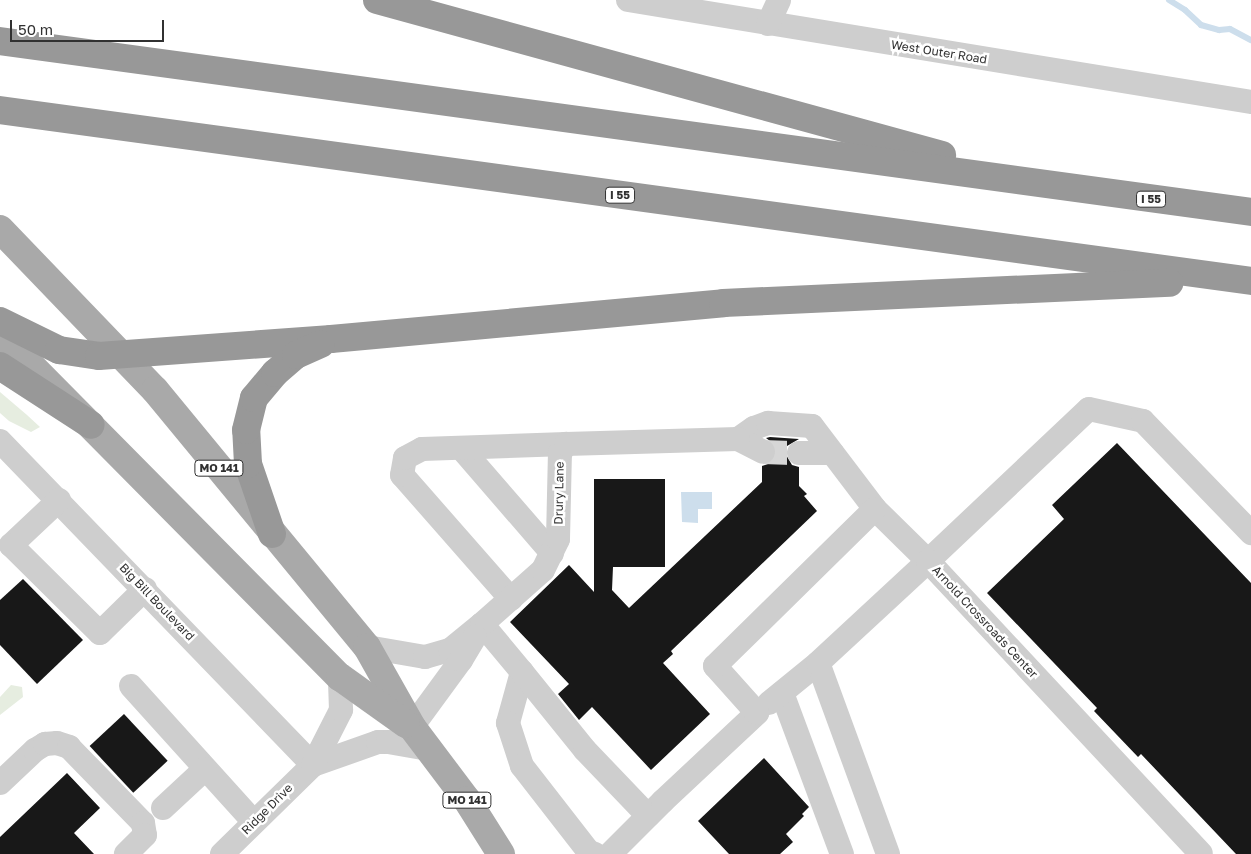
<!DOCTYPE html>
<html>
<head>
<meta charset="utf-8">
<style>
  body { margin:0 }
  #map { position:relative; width:1251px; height:854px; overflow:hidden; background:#fff; font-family:"Golos Text",sans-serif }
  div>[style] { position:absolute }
  .green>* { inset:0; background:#e6ede0 }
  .water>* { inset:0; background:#cddeec }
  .stream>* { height:6px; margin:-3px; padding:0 3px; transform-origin:3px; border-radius:3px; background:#cddeec }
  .building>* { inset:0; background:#181818; transform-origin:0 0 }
  .minor-tunnel>* { height:24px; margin-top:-12px; transform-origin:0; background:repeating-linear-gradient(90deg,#d6d6d6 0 24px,transparent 0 36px) }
  .minor>* { height:24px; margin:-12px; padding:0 12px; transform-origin:12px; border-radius:12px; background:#cecece }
  .major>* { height:28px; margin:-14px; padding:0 14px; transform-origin:14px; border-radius:14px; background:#a9a9a9 }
  .highway>* { height:28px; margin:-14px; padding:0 14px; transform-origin:14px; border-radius:14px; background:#989898 }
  span { translate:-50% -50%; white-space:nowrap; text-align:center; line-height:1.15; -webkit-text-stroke:5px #fff; paint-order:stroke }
  .shield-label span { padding:1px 4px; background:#fff; border:1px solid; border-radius:4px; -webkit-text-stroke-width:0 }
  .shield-label { font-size:11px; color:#313131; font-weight:700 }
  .street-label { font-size:12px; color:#313131 }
  .scale { position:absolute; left:10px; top:20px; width:154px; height:22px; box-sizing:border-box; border:2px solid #313131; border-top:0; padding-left:6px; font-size:15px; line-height:18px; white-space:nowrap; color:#313131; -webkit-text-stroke:4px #fff; paint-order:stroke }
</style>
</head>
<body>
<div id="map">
  <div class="green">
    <i style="clip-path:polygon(0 392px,27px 415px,40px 427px,31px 432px,9px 421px,0 413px)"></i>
    <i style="clip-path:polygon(11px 685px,22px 687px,23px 697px,0 715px,0 697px)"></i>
  </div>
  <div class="water">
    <i style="clip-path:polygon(681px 492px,712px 492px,712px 509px,698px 509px,698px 523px,682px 522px)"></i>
  </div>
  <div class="stream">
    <i style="left:1169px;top:0;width:19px;rotate:32deg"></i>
    <i style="left:1185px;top:10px;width:22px;rotate:43deg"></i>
    <i style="left:1201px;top:25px;width:19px;rotate:16deg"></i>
    <i style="left:1219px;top:30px;width:11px;rotate:-5deg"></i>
    <i style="left:1230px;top:29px;width:24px;rotate:28deg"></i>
  </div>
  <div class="building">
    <i style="clip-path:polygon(770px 437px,799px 439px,787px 446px,785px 453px,792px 465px,799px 467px,799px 486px,807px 494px,804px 496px,817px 511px,671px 651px,673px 654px,663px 663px,710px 714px,651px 770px,592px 707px,579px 720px,558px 694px,569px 684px,510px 622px,569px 565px,594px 592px,594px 479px,665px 479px,665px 567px,613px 567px,612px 590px,629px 608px,762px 482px,762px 466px,771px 463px,777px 452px,774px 444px,766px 438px)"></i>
    <i style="clip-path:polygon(1117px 443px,1251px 583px,1251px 854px,1236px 854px,1141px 754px,1138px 757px,1094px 711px,1097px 708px,987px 593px,1064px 519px,1052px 505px)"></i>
    <i style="clip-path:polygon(23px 579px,83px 640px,37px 684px,0 645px,0 600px)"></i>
    <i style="left:124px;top:714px;width:64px;height:47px;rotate:47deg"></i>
    <i style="clip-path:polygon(764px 758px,809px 807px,802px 814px,804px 816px,786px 834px,793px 842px,780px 854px,729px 854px,698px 821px)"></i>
    <i style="clip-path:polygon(67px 773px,100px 808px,74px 833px,94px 854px,0 854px,0 837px)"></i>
  </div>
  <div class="minor-tunnel">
    <i style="left:763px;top:452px;width:36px;rotate:2deg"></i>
  </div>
  <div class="minor">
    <i style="left:628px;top:0;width:631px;rotate:9.3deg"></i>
    <i style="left:768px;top:24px;width:26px;rotate:-65deg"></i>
    <i style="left:738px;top:439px;width:19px;rotate:-35deg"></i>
    <i style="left:754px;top:428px;width:15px;rotate:-20deg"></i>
    <i style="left:768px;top:423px;width:44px;rotate:3.9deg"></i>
    <i style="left:812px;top:426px;width:104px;rotate:52.8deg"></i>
    <i style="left:875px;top:509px;width:74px;rotate:44.5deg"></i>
    <i style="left:928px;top:561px;width:221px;rotate:-43.4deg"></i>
    <i style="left:1089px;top:409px;width:55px;rotate:12.5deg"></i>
    <i style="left:1143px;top:421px;width:156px;rotate:46deg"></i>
    <i style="left:738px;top:439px;width:28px;rotate:27deg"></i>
    <i style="left:0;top:441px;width:450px;rotate:46deg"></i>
    <i style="left:461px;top:448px;width:139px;rotate:49.1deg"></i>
    <i style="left:799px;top:453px;width:33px"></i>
    <i style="left:59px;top:500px;width:66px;rotate:136.8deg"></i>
    <i style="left:11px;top:545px;width:125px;rotate:44.7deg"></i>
    <i style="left:100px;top:633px;width:63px;rotate:-44.4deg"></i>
    <i style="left:511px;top:599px;width:165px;rotate:-131.3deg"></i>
    <i style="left:402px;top:475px;width:17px;rotate:-80deg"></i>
    <i style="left:405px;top:458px;width:19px;rotate:-28deg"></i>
    <i style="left:422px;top:449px;width:144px;rotate:-2deg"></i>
    <i style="left:482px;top:624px;width:62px;rotate:50.2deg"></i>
    <i style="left:522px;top:672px;width:53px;rotate:105.4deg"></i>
    <i style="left:508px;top:723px;width:45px;rotate:72deg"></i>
    <i style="left:522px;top:766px;width:109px;rotate:52.1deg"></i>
    <i style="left:589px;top:852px;width:6px;rotate:18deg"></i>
    <i style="left:367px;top:647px;width:59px;rotate:9.8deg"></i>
    <i style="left:425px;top:657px;width:26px;rotate:-16deg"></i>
    <i style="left:450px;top:650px;width:41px;rotate:-39.1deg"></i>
    <i style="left:482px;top:624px;width:81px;rotate:-41.5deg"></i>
    <i style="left:543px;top:570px;width:34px;rotate:-64deg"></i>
    <i style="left:558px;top:539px;width:86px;rotate:-88.7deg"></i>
    <i style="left:560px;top:453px;width:11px;rotate:-56deg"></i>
    <i style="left:566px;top:444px;width:172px;rotate:-1.7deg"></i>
    <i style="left:522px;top:672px;width:100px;rotate:51.1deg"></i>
    <i style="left:585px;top:750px;width:91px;rotate:46.3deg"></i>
    <i style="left:131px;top:686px;width:183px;rotate:47.9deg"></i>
    <i style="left:782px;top:693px;width:172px;rotate:69.6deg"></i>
    <i style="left:769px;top:703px;width:63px;rotate:-39.2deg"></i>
    <i style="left:412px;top:727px;width:83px;rotate:-53.8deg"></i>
    <i style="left:461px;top:660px;width:27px;rotate:-59deg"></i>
    <i style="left:313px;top:765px;width:69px;rotate:-19.5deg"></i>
    <i style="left:378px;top:742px;width:10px"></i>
    <i style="left:388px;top:742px;width:42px;rotate:9.7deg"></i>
    <i style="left:0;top:783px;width:48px;rotate:-43.3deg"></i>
    <i style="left:35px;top:750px;width:12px;rotate:-31deg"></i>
    <i style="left:45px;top:744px;width:12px;rotate:-5deg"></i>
    <i style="left:57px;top:743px;width:13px;rotate:18deg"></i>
    <i style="left:69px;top:747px;width:106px;rotate:45.8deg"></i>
    <i style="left:143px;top:823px;width:12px;rotate:81deg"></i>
    <i style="left:145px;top:835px;width:27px;rotate:135deg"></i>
    <i style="left:163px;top:808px;width:57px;rotate:-42.9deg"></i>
    <i style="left:222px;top:854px;width:127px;rotate:-44.4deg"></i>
    <i style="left:313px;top:765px;width:62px;rotate:-63deg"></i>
    <i style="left:341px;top:710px;width:33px;rotate:-92deg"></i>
    <i style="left:610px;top:854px;width:75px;rotate:-45deg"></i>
    <i style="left:663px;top:801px;width:129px;rotate:-43.1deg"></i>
    <i style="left:757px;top:713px;width:63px;rotate:-131.8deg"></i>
    <i style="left:715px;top:666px;width:224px;rotate:-44.5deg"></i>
    <i style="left:888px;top:854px;width:203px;rotate:-110.1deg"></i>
    <i style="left:818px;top:663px;width:150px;rotate:-42.8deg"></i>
    <i style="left:928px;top:561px;width:400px;rotate:47deg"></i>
  </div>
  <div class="major">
    <i style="left:0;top:229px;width:223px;rotate:46.1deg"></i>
    <i style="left:155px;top:390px;width:333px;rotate:50.5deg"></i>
    <i style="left:367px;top:647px;width:92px;rotate:60.6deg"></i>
    <i style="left:412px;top:727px;width:91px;rotate:53deg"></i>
    <i style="left:467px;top:800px;width:64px;rotate:57.8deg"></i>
    <i style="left:0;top:334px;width:483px;rotate:45.3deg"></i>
    <i style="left:340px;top:677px;width:81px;rotate:35.5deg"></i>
  </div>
  <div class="highway">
    <i style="left:377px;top:0;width:586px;rotate:15.34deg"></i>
    <i style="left:0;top:41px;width:1263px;rotate:7.78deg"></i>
    <i style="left:0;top:110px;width:1263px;rotate:7.78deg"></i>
    <i style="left:0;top:321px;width:66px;rotate:26.2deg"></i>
    <i style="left:59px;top:350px;width:40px;rotate:8.5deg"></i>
    <i style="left:99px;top:356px;width:233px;rotate:-4.2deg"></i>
    <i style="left:331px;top:339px;width:394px;rotate:-5.2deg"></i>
    <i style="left:723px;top:303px;width:447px;rotate:-2.6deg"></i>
    <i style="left:0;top:366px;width:108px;rotate:33deg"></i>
    <i style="left:272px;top:534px;width:74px;rotate:-108.9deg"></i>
    <i style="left:248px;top:464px;width:34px;rotate:-93deg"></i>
    <i style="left:246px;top:430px;width:33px;rotate:-76deg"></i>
    <i style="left:254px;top:398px;width:33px;rotate:-50deg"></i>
    <i style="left:275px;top:373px;width:28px;rotate:-41deg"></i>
    <i style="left:296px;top:355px;width:27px;rotate:-24deg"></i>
  </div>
  <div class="shield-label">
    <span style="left:620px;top:195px">I 55</span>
    <span style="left:1151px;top:199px">I 55</span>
    <span style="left:219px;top:468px">MO 141</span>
    <span style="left:467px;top:800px">MO 141</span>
  </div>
  <div class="street-label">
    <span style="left:939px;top:52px;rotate:9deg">West Outer Road</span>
    <span style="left:559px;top:493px;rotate:-89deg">Drury Lane</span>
    <span style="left:157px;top:602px;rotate:46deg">Big Bill Boulevard</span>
    <span style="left:985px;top:622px;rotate:47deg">Arnold Crossroads Center</span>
    <span style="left:267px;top:809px;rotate:-45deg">Ridge Drive</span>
  </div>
  <div class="scale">50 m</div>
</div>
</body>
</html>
